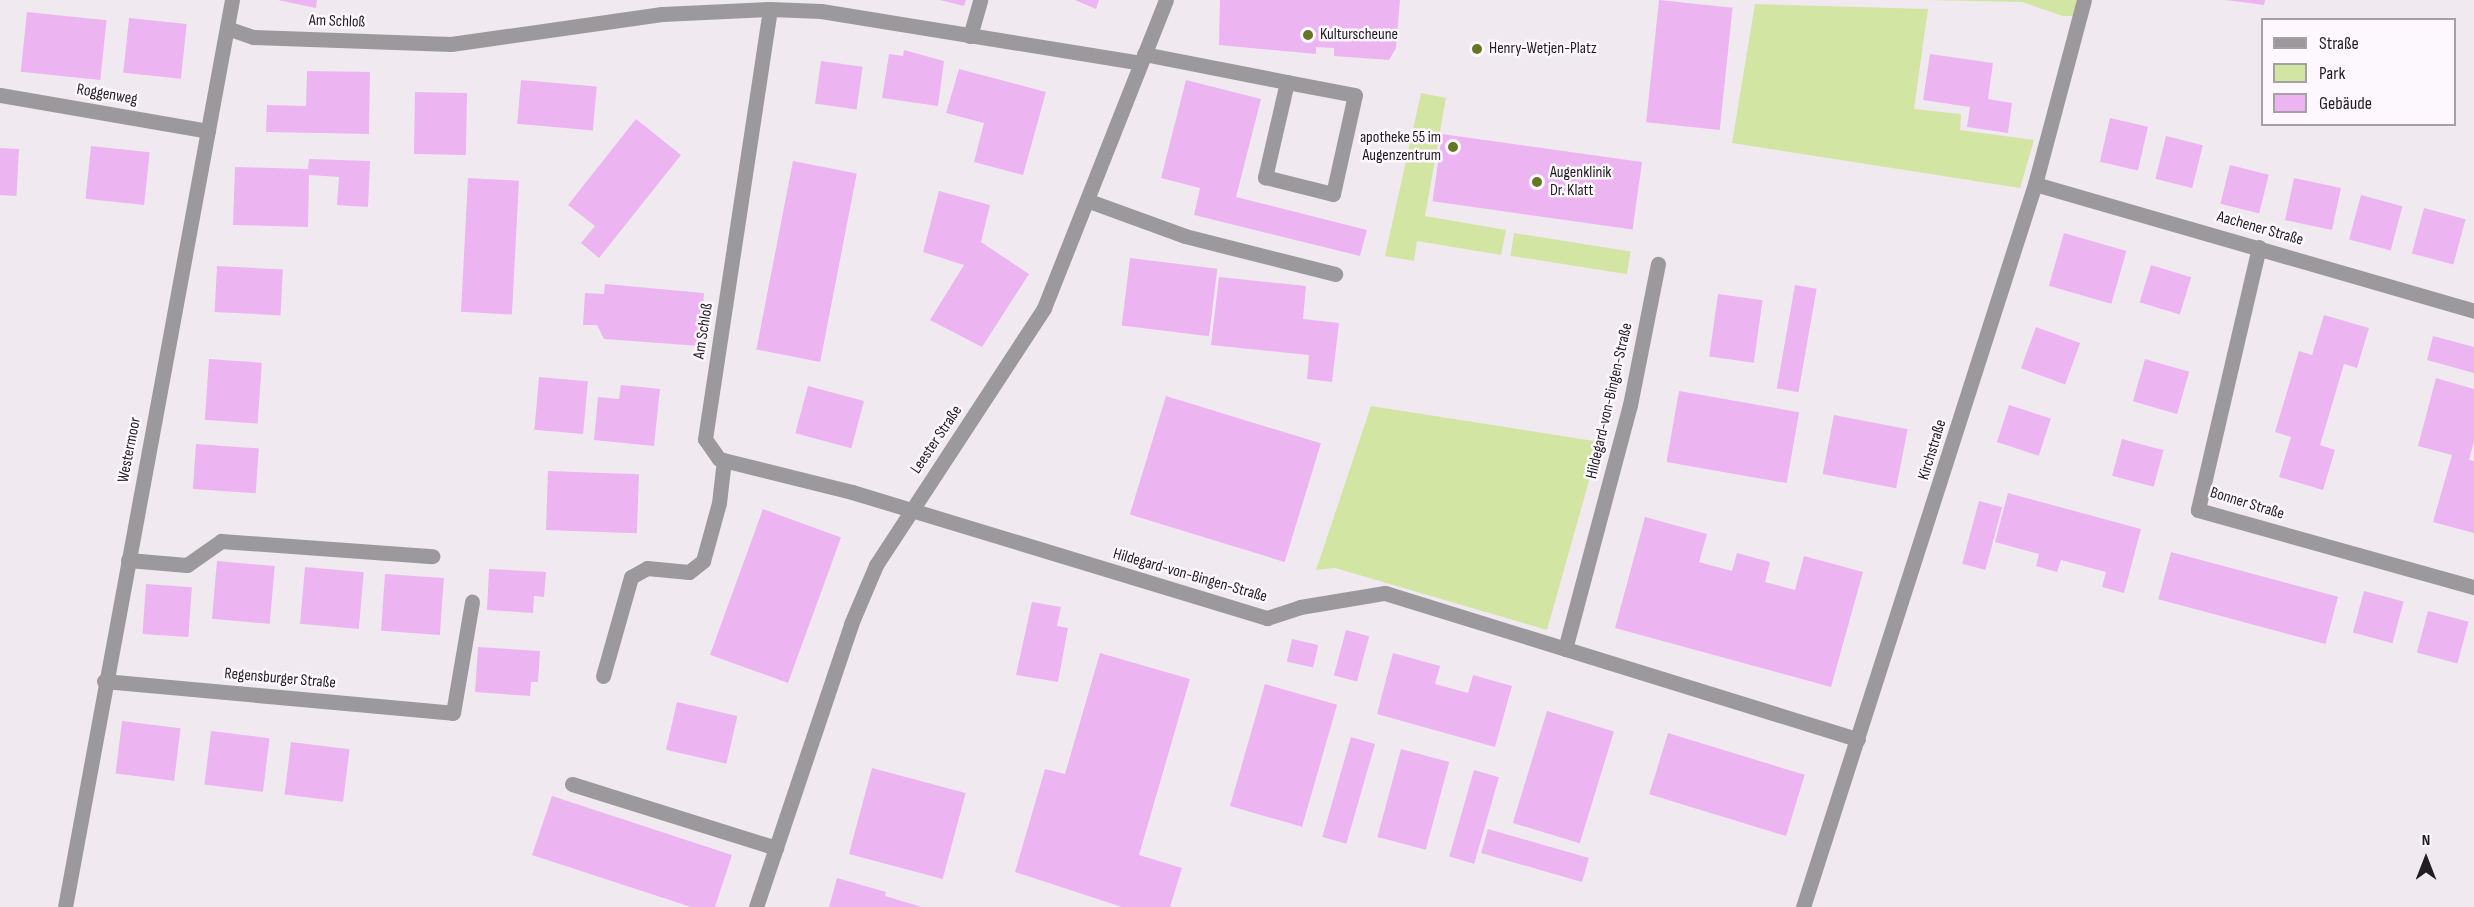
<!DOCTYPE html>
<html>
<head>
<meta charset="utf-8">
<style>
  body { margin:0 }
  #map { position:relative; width:2474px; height:907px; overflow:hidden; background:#f0eaf0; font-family:"Sofia Sans Condensed",sans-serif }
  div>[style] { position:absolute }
  .green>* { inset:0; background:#d2e5a3; transform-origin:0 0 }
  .building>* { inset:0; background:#edb4f2; transform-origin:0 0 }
  .minor>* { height:15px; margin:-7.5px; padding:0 7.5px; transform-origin:7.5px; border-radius:7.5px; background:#9c999c }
  .dots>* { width:16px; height:16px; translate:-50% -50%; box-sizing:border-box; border:3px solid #fdf7fe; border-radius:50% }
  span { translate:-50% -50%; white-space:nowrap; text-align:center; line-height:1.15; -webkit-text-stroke:5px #fdf7fe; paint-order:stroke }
  .street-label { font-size:16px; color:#201e20 }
  .poi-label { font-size:16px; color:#201e20 }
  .left { translate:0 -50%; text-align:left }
  .right { translate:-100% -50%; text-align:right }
  .legend { position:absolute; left:2261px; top:18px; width:195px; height:108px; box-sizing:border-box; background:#fdf7fe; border:2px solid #a5a0a5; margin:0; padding:8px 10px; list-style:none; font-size:18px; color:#201e20 }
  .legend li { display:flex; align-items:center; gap:12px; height:30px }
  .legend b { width:30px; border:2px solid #a5a0a5 }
  .north { position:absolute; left:2396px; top:829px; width:60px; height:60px; -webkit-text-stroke:4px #fdf7fe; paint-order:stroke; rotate:0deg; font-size:16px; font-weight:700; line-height:24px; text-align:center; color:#201e20 }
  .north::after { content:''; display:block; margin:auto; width:21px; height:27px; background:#201e20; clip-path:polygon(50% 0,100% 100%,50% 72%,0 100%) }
</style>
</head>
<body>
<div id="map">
  <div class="green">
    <i style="clip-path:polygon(1926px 0,2077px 0,2073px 16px,2063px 16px,2022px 2px)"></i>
    <i style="clip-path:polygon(1755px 4px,1928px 9px,1914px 109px,1961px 114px,1960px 130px,2034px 140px,2020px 188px,1732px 143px)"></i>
    <i style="clip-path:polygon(1421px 93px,1446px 98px,1425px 216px,1506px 230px,1501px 255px,1417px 241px,1414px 261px,1385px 256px)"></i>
    <i style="left:1514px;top:233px;width:118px;height:23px;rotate:9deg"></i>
    <i style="clip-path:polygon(1371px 406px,1600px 442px,1547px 630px,1335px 568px,1316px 570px)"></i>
  </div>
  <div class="building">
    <i style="clip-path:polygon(278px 0,317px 0,316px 8px)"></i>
    <i style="clip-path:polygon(940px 0,966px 0,964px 6px)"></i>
    <i style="clip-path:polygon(1075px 0,1099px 0,1096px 9px)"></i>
    <i style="clip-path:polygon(1220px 0,1400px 0,1396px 48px,1389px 60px,1334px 56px,1334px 48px,1316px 47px,1316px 54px,1219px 45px)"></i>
    <i style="left:1659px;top:0;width:74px;height:123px;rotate:6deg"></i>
    <i style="clip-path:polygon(2226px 0,2265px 0,2264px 5px)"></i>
    <i style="left:27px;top:12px;width:80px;height:60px;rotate:6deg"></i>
    <i style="left:129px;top:18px;width:58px;height:55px;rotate:6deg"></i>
    <i style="clip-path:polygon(904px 50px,944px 61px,938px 106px,882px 98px,889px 54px,903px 56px)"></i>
    <i style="clip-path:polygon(1930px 54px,1993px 63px,1988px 99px,2012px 103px,2008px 133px,1967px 127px,1970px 107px,1923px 100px)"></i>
    <i style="left:821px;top:61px;width:42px;height:43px;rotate:8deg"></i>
    <i style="clip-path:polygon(959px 69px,1046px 92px,1023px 175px,974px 162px,984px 123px,946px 113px)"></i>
    <i style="clip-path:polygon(307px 71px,370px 72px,369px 134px,266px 132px,267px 105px,306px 106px)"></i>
    <i style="left:521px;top:80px;width:76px;height:44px;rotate:5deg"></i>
    <i style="clip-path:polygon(1186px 80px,1261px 99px,1236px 197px,1367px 230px,1360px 256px,1194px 215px,1200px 188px,1161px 178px)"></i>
    <i style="left:415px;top:92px;width:52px;height:62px;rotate:1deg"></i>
    <i style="left:2110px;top:118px;width:39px;height:45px;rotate:13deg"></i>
    <i style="clip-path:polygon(636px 119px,681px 155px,599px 258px,581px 243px,595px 226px,568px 205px)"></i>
    <i style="left:1442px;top:134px;width:202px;height:68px;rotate:8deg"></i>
    <i style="left:2166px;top:136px;width:38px;height:44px;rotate:14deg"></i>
    <i style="left:91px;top:146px;width:59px;height:53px;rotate:6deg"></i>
    <i style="left:0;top:148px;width:19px;height:47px;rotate:3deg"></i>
    <i style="clip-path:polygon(309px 159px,370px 161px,368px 207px,337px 205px,339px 177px,309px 175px,308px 227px,233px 225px,235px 167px,308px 169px)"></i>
    <i style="left:793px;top:161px;width:65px;height:192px;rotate:11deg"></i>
    <i style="left:2230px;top:165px;width:40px;height:40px;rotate:14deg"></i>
    <i style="left:468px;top:178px;width:51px;height:134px;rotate:3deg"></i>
    <i style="left:2294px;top:178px;width:48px;height:43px;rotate:12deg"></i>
    <i style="clip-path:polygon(939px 191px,990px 205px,981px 242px,1029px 274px,982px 347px,930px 320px,964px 265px,923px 252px)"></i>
    <i style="left:2361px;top:195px;width:43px;height:46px;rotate:15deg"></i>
    <i style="left:2424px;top:208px;width:43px;height:47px;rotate:15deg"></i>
    <i style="left:2064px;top:233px;width:65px;height:55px;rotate:16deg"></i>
    <i style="left:1130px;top:258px;width:88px;height:68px;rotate:7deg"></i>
    <i style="left:2151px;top:265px;width:42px;height:39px;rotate:17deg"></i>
    <i style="left:217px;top:266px;width:66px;height:46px;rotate:3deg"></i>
    <i style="clip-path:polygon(1219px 277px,1306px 286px,1303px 319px,1339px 323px,1332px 382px,1307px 379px,1309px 355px,1211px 345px)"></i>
    <i style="clip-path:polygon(605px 284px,704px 293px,700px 346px,604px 339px,597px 325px,583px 325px,585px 293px,604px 294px)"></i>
    <i style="left:1795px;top:285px;width:22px;height:105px;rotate:10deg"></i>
    <i style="left:1718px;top:294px;width:45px;height:63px;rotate:8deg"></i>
    <i style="clip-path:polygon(2324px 315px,2369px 328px,2357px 368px,2344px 364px,2326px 425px,2320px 445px,2335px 450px,2323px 490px,2279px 477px,2291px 437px,2275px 432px,2299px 351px,2312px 355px)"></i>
    <i style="left:2036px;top:327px;width:47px;height:44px;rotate:20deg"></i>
    <i style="clip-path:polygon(2433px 336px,2474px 347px,2474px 373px,2427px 360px)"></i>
    <i style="left:209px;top:359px;width:53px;height:61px;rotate:4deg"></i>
    <i style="left:2145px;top:359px;width:46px;height:44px;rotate:16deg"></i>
    <i style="left:539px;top:377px;width:49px;height:53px;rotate:5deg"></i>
    <i style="clip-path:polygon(2436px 378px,2474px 389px,2474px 441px,2469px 460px,2474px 461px,2474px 533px,2433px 522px,2452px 455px,2418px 446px)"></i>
    <i style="clip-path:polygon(621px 385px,660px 389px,654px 446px,594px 440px,598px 397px,619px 399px)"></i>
    <i style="left:808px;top:386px;width:58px;height:49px;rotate:15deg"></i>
    <i style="left:1679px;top:391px;width:122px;height:72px;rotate:10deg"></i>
    <i style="left:1166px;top:396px;width:162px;height:124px;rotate:17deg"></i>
    <i style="left:2009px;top:405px;width:44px;height:39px;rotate:18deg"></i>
    <i style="left:1834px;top:415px;width:75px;height:60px;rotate:11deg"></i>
    <i style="left:2122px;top:439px;width:43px;height:38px;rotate:15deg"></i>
    <i style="left:196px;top:444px;width:63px;height:45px;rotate:4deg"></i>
    <i style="left:548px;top:471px;width:91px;height:59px;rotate:2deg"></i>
    <i style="clip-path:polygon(2008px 493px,2141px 529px,2124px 593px,2102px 587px,2106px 572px,2061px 560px,2057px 572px,2036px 566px,2039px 554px,1995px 542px)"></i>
    <i style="left:1979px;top:501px;width:24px;height:65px;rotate:15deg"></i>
    <i style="left:763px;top:509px;width:83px;height:155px;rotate:20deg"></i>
    <i style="clip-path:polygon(1645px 517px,1707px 534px,1699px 562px,1732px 571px,1737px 553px,1770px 562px,1765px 582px,1795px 590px,1804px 556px,1863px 572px,1831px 687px,1615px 628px)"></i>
    <i style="left:2171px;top:552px;width:173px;height:49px;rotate:15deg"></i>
    <i style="left:217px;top:561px;width:58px;height:58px;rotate:5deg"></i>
    <i style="left:305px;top:567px;width:59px;height:57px;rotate:5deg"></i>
    <i style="clip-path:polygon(489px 569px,546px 572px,544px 597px,534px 596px,533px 613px,487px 610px)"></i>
    <i style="left:385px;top:574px;width:59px;height:57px;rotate:4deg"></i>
    <i style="left:146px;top:584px;width:46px;height:50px;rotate:4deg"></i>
    <i style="left:2364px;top:591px;width:41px;height:43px;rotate:15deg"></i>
    <i style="clip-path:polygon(1032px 602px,1061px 607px,1057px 626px,1068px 628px,1058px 682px,1016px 675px)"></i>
    <i style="left:2428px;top:611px;width:42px;height:43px;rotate:15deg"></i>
    <i style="left:1346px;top:630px;width:24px;height:47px;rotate:15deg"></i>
    <i style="left:1292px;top:639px;width:27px;height:23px;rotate:13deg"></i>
    <i style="clip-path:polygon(478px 647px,540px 651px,538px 682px,531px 682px,530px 696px,475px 692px)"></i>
    <i style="clip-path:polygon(1100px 653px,1190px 679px,1139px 855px,1182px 868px,1170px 907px,1122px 907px,1015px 872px,1045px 769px,1065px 774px)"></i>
    <i style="clip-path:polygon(1393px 653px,1440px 666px,1435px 684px,1468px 693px,1473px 675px,1512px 686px,1495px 747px,1377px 714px)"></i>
    <i style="left:1265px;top:684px;width:75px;height:127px;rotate:16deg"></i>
    <i style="left:677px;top:702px;width:62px;height:49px;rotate:13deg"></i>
    <i style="left:1547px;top:711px;width:70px;height:117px;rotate:17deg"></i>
    <i style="left:122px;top:721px;width:59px;height:53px;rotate:7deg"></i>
    <i style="left:211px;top:731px;width:59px;height:54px;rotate:7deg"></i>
    <i style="left:1668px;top:733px;width:143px;height:64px;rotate:17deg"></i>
    <i style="left:1351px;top:737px;width:25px;height:104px;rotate:16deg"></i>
    <i style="left:291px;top:742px;width:59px;height:53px;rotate:7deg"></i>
    <i style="left:1401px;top:749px;width:50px;height:91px;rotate:15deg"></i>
    <i style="left:872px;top:768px;width:97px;height:89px;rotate:15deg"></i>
    <i style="left:1474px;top:770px;width:26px;height:90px;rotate:16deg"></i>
    <i style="clip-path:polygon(552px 796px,732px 855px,715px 907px,691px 907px,532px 855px)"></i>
    <i style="left:1488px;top:829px;width:105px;height:25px;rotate:16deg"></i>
    <i style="clip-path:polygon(837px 878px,886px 892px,885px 896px,922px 907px,829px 907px)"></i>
  </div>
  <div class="minor">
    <i style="left:770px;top:9px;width:435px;rotate:98.6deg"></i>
    <i style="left:705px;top:439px;width:24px;rotate:55deg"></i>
    <i style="left:719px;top:459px;width:137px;rotate:13.9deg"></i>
    <i style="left:852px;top:492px;width:434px;rotate:16.9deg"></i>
    <i style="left:1267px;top:618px;width:35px;rotate:-18deg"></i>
    <i style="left:1300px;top:607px;width:86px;rotate:-9.4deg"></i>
    <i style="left:1385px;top:593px;width:495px;rotate:17.2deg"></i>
    <i style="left:227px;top:28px;width:28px;rotate:19deg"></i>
    <i style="left:253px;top:37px;width:198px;rotate:2deg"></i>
    <i style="left:451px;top:44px;width:213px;rotate:-8.1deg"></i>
    <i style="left:662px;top:14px;width:108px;rotate:-2.7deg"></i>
    <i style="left:770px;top:9px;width:51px;rotate:2.2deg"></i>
    <i style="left:821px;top:11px;width:324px;rotate:9.2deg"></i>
    <i style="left:970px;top:36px;width:37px;rotate:-74deg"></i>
    <i style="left:1144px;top:54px;width:146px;rotate:11.1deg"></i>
    <i style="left:1287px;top:82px;width:98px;rotate:103deg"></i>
    <i style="left:1265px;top:177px;width:70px;rotate:14deg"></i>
    <i style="left:1333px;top:194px;width:101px;rotate:-77.5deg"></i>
    <i style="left:1355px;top:95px;width:69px;rotate:-169.2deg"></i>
    <i style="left:0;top:95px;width:211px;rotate:9.8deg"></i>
    <i style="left:2035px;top:184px;width:457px;rotate:16.1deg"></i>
    <i style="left:1089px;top:201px;width:102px;rotate:20deg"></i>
    <i style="left:1185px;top:236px;width:155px;rotate:14.2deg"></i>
    <i style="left:2259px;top:247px;width:270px;rotate:103.1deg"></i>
    <i style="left:2198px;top:510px;width:287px;rotate:15.6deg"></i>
    <i style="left:128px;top:560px;width:59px;rotate:4.8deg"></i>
    <i style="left:187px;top:565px;width:42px;rotate:-35.2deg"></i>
    <i style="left:221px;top:541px;width:212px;rotate:4.1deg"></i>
    <i style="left:1565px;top:649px;width:253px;rotate:-75.1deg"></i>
    <i style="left:1630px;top:405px;width:144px;rotate:-78.8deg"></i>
    <i style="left:603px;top:676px;width:103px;rotate:-74.2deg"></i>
    <i style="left:631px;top:577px;width:18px;rotate:-29deg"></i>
    <i style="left:647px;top:568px;width:42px;rotate:5.4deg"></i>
    <i style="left:689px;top:572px;width:18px;rotate:-38deg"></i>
    <i style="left:703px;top:561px;width:60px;rotate:-74.6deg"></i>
    <i style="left:719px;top:503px;width:43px;rotate:-83.4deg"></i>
    <i style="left:104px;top:681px;width:350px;rotate:5.2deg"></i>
    <i style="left:453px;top:713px;width:113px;rotate:-80.3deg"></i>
    <i style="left:572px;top:784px;width:214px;rotate:17.4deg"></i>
    <i style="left:65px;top:907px;width:922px;rotate:-79.57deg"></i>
    <i style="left:756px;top:907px;width:299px;rotate:-71.4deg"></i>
    <i style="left:851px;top:624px;width:64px;rotate:-67deg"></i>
    <i style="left:876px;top:565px;width:307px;rotate:-56.8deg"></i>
    <i style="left:1044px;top:308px;width:331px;rotate:-68.4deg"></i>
    <i style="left:1803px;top:907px;width:759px;rotate:-72.21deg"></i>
    <i style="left:2035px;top:184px;width:190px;rotate:-75.1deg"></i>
  </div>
  <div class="dots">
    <i style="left:1308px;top:35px;background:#647624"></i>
    <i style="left:1477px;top:49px;background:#647624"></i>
    <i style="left:1453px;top:147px;background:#647624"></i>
    <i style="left:1537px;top:182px;background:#647624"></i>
  </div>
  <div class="street-label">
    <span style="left:337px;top:22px;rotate:2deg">Am Schloß</span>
    <span style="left:107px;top:95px;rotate:10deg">Roggenweg</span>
    <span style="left:2260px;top:229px;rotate:16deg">Aachener Straße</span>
    <span style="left:704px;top:331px;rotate:-81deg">Am Schloß</span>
    <span style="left:1610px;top:401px;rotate:-77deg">Hildegard-von-Bingen-Straße</span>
    <span style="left:937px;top:440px;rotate:-56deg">Leester Straße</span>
    <span style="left:130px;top:450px;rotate:-79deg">Westermoor</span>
    <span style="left:1933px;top:450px;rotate:-73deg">Kirchstraße</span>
    <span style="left:2247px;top:504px;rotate:17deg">Bonner Straße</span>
    <span style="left:1190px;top:576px;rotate:16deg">Hildegard-von-Bingen-Straße</span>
    <span style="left:280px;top:679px;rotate:5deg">Regensburger Straße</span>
  </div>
  <div class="poi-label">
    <span class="left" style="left:1320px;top:35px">Kulturscheune</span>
    <span class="left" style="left:1489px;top:49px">Henry-Wetjen-Platz</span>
    <span class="right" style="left:1441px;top:147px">apotheke 55 im<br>Augenzentrum</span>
    <span class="left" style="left:1550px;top:182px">Augenklinik<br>Dr. Klatt</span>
  </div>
  <ul class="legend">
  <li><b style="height:8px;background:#9c999c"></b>Straße</li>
  <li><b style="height:16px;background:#d2e5a3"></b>Park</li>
  <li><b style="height:16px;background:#edb4f2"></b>Gebäude</li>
  </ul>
  <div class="north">N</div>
</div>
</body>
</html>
